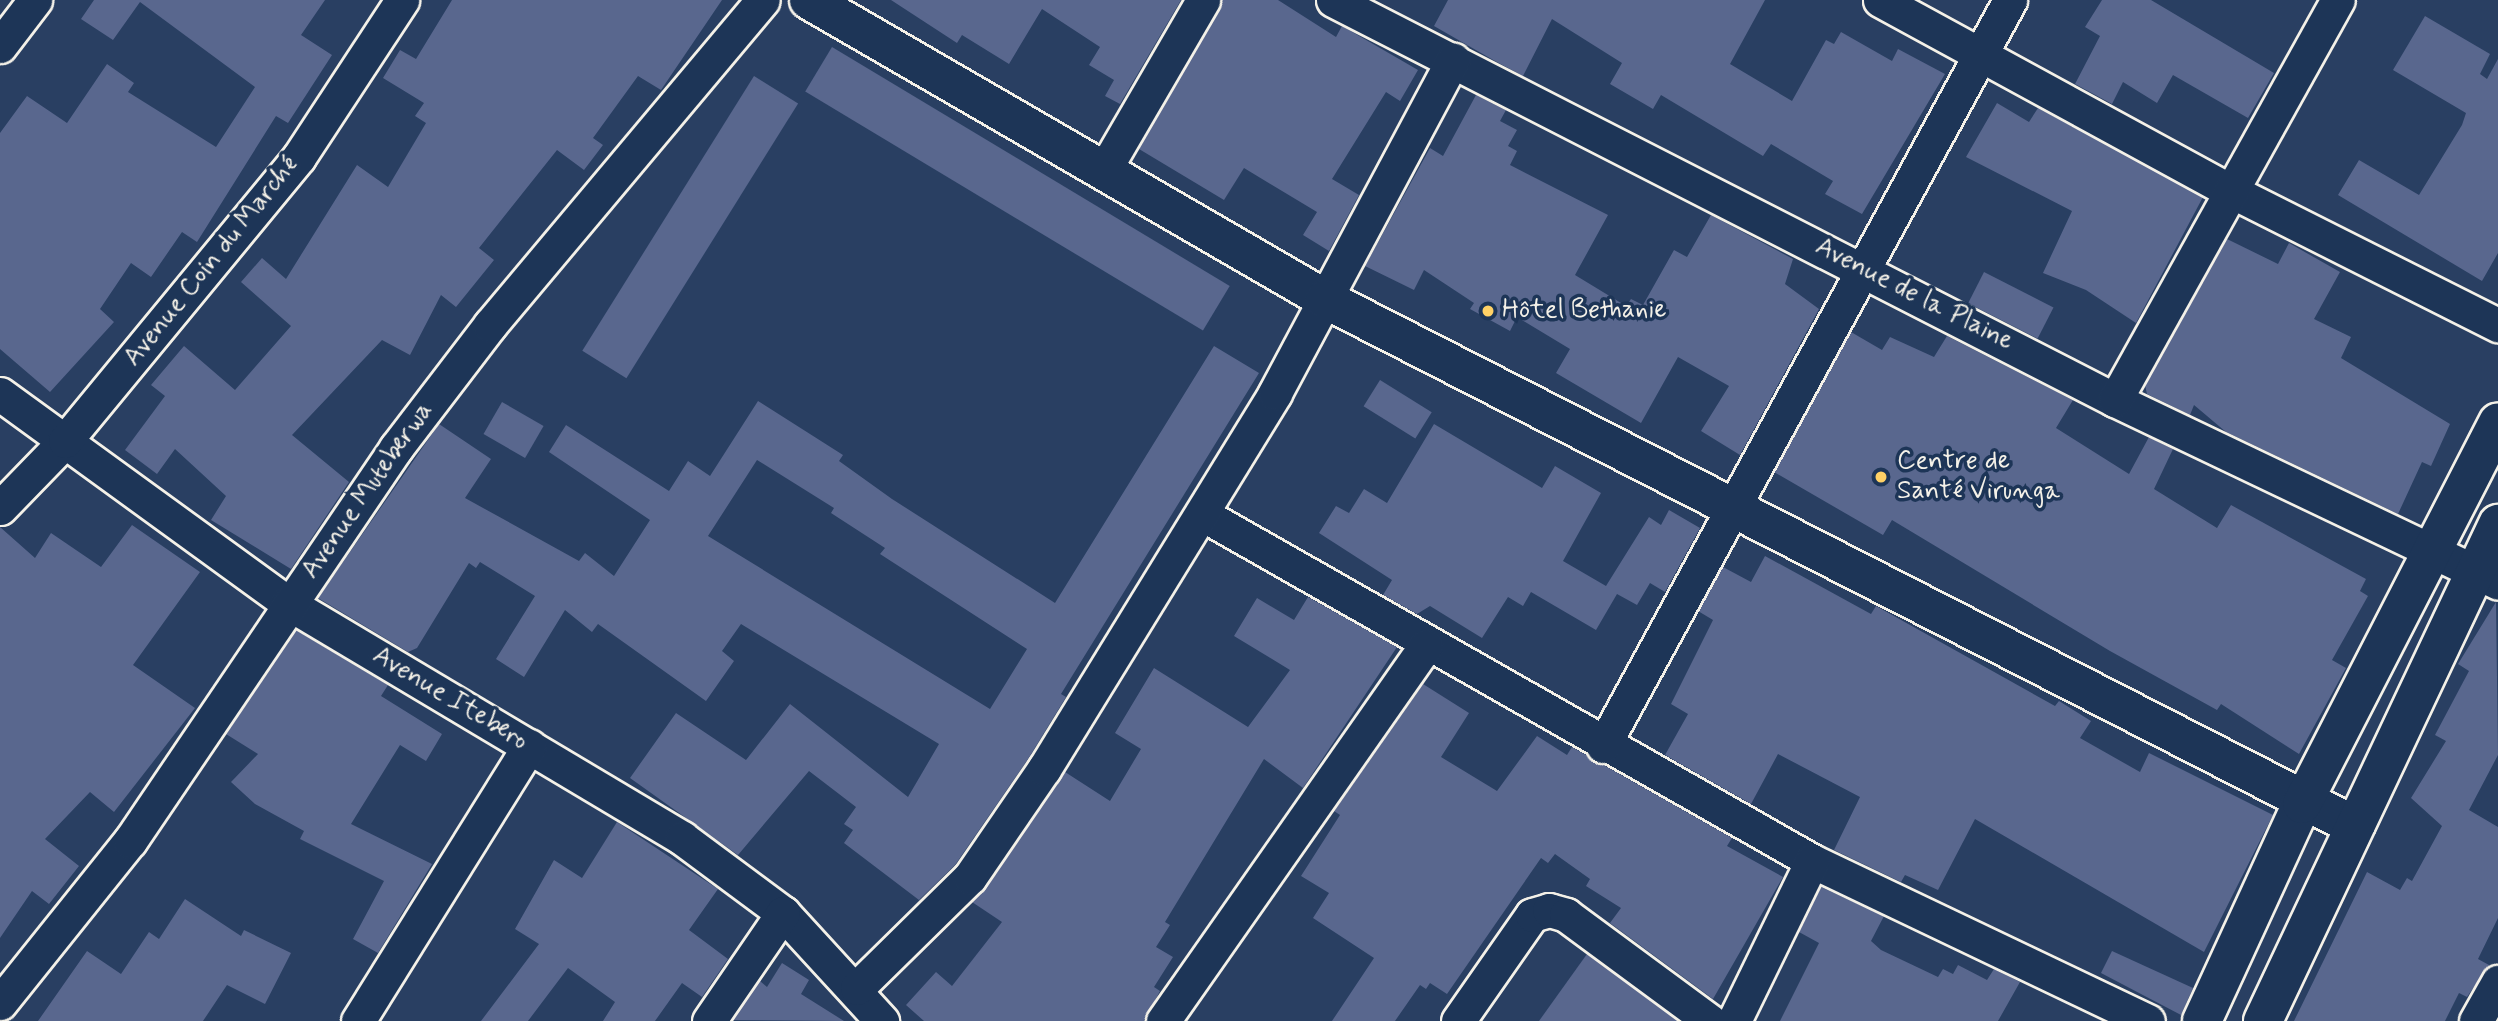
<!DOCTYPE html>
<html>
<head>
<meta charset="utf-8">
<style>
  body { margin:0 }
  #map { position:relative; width:2498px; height:1021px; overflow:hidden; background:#293f62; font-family:Mynerve,sans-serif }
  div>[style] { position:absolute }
  .building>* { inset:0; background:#59678e; transform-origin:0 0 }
  .roads { filter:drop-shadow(2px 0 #f4f1e8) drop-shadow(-2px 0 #f4f1e8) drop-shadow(0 2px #f4f1e8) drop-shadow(0 -2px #f4f1e8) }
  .minor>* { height:33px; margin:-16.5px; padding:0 16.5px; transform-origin:16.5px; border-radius:16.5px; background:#1d3557 }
  .tertiary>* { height:38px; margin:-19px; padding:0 19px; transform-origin:19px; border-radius:19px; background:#1d3557 }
  .secondary>* { height:38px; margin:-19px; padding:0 19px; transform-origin:19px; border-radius:19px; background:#1d3557 }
  .dots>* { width:19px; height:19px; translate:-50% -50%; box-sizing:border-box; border:4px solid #1d3557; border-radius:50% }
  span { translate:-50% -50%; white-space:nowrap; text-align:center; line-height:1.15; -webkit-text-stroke:7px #1d3557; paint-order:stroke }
  .street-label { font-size:26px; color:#f4f1e8 }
  .poi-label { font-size:26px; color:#f4f1e8 }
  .left { translate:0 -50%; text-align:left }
</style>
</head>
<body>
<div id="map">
  <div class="building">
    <i style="clip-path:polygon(94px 0,325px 0,301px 35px,332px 55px,288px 123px,276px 116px,197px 242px,182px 232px,151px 277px,131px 263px,100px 309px,114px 322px,50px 392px,0 349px,0 133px,27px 96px,67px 123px,107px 64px,134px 83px,128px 92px,216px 147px,255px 87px,140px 2px,113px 40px,81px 19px)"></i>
    <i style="clip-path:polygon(452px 0,722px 0,661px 90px,638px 76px,593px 138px,603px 145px,584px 170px,557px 150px,479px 248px,494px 260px,456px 307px,441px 295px,410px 355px,382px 340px,292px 435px,349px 482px,291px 569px,211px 520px,226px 496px,175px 449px,157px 474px,125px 450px,165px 396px,151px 385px,184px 346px,235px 390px,291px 326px,241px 282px,262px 258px,286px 279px,357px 165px,388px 187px,426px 123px,415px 116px,424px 103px,383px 78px,400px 50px,416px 59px)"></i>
    <i style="clip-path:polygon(891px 0,1181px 0,1120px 104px,1105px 96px,1114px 80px,1089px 65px,1100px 47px,1042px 9px,1009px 64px,962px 35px,957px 43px)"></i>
    <i style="clip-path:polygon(1222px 0,1278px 0,1336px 37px,1342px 26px,1418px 70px,1400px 101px,1386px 92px,1332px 179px,1359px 195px,1329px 251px,1303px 235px,1317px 212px,1244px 168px,1224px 200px,1139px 149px)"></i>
    <i style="clip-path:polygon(1448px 0,1765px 0,1730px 64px,1792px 101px,1826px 40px,1834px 44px,1841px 32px,1892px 61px,1898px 49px,1945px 74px,1862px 214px,1825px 194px,1833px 181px,1771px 144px,1763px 156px,1661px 95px,1653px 109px,1610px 84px,1622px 63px,1552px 19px,1523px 76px,1495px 61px,1434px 26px)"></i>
    <i style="clip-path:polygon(2102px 0,2151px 0,2274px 73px,2248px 118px,2173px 75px,2157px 103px,2123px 82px,2112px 104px,2075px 84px,2100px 36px,2085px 27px)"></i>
    <i style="clip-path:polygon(2425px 16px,2490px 54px,2480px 74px,2487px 79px,2498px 59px,2498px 253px,2482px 281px,2338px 195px,2359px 160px,2419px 195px,2462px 125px,2466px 113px,2393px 70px)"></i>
    <i style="left:832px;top:47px;width:464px;height:52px;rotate:31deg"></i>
    <i style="left:754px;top:76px;width:52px;height:324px;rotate:32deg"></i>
    <i style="clip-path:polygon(1476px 95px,1506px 110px,1500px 121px,1517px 130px,1508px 146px,1517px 151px,1510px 165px,1608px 215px,1575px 275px,1626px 306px,1631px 299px,1643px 305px,1674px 250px,1687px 257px,1711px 215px,1793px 259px,1785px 284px,1819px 309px,1740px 455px,1701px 431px,1729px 386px,1678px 357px,1641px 423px,1556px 373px,1570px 349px,1517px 317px,1510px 331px,1470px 309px,1474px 303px,1424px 270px,1414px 290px,1365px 266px,1430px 148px,1443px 156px)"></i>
    <i style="clip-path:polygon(1997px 103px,2029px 122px,2038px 108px,2203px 197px,2136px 323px,2086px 290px,2043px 273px,2072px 211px,1966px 157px)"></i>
    <i style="clip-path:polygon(2227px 239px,2278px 264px,2289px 243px,2340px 272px,2314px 319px,2351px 337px,2341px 358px,2450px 424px,2431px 466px,2422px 462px,2398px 514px,2226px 432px,2194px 405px,2190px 415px,2147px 394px,2145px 385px)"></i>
    <i style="left:1984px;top:272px;width:78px;height:35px;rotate:27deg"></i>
    <i style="clip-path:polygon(1851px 332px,1882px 350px,1890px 337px,1934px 357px,1947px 336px,2073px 400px,2056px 428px,2129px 474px,2149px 437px,2173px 449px,2154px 489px,2217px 528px,2231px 505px,2366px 579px,2360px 591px,2368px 596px,2332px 660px,2346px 668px,2299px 754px,2221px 704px,2217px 710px,2110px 651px,1892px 520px,1883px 535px,1774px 472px)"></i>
    <i style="clip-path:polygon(evenodd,1214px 346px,1259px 373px,1061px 694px,1066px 697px,1028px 759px,955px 865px,919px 900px,844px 843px,853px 830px,844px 824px,856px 807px,809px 771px,738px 855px,630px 778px,676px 713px,746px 760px,790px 704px,908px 797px,939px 744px,741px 624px,722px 651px,734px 661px,706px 701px,598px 624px,592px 632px,565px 610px,524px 677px,496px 659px,535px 596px,480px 562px,476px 568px,469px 563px,417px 648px,408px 652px,318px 598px,439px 424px,491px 459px,465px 498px,579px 561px,585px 553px,614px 576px,650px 520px,549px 452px,566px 425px,669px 491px,688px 461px,710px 476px,758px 401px,843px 455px,839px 461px,892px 499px,1055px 603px,1214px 346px,757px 460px,834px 508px,831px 513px,885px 548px,880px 554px,1027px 649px,990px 709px,708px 536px,757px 460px)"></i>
    <i style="left:1380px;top:380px;width:61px;height:31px;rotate:32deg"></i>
    <i style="left:502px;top:402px;width:48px;height:37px;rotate:30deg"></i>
    <i style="clip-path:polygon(1434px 424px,1542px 488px,1555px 466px,1601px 493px,1563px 561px,1606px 586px,1649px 517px,1661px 525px,1669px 510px,1700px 528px,1665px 592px,1650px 583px,1637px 605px,1617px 594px,1596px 630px,1531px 592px,1523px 606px,1508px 597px,1482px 638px,1430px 606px,1417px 614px,1383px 595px,1392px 580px,1319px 533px,1336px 506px,1349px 513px,1364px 489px,1387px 503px)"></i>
    <i style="clip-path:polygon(132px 525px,200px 572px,133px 665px,195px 708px,114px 812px,90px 792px,45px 839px,79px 866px,49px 904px,32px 891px,0 938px,0 527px,35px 558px,51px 533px,101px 567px)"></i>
    <i style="clip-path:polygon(1765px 556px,1871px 614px,1876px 606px,2055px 706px,2059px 701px,2091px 721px,2080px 738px,2140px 772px,2149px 753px,2273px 815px,2204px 952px,1975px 819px,1938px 890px,1905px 875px,1901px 882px,1834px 850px,1860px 797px,1778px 754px,1751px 804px,1665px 755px,1688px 714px,1671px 704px,1713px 620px,1698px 611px,1723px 567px,1751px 582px)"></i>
    <i style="clip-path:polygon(1308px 597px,1397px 647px,1303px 788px,1264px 759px,1165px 922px,1170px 925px,1156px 947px,1173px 957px,1154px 987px,1160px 991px,1144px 1021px,924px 1021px,906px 1005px,936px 972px,952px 986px,1002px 922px,972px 902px,1065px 772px,1110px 801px,1141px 749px,1115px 733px,1154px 668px,1248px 727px,1290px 670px,1234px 636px,1257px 598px,1294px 620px)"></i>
    <i style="clip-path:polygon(2496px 602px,2498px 755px,2469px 810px,2498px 827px,2498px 918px,2478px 959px,2489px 965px,2467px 997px,2459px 993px,2445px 1021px,2294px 1021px,2367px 872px,2400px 890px,2407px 878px,2412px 881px,2442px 826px,2411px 798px,2446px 741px,2435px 735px,2469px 671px,2458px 664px)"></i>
    <i style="clip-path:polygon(296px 630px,388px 685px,381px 696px,442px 734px,426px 761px,400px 745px,351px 824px,432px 864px,378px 953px,353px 939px,384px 881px,300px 839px,304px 831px,255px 804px,231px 782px,258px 754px,226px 734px)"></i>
    <i style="clip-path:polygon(1423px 684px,1469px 713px,1441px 757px,1497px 791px,1537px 736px,1567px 755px,1572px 747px,1732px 838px,1727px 846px,1783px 877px,1713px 999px,1610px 923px,1621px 908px,1586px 886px,1590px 879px,1555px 854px,1548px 863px,1541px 858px,1447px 994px,1430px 983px,1426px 989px,1420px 985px,1395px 1021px,1332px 1021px,1374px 958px,1313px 918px,1329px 893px,1301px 876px,1340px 815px,1334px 811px)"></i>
    <i style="clip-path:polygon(617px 822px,718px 889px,689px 930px,728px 959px,702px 997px,682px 983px,655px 1021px,603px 1021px,615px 1002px,568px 968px,528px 1021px,481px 1021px,539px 944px,515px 929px,554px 860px,582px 878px)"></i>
    <i style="clip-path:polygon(1821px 887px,1884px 916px,1871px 941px,1881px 950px,1938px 977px,1943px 969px,1953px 974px,1958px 965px,1987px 980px,1994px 969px,2020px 982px,1998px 1021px,1780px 1021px,1819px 943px,1799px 932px)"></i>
    <i style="clip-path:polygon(185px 899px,241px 936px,244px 930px,291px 953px,265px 1004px,227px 985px,203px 1021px,38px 1021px,87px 951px,121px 974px,149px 932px,159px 939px)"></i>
    <i style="clip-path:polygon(2112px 951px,2193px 988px,2181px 1015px,2101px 973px)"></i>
    <i style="clip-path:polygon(1587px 954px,1678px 1021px,1539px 1021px)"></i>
    <i style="clip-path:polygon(782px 963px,809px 980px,801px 994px,844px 1021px,733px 1020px,760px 981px,767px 987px)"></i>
  </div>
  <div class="roads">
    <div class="minor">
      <i style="left:1333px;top:0;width:878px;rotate:27.09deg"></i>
      <i style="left:2115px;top:400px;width:424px;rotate:25.5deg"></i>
      <i style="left:1880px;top:0;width:400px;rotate:28.6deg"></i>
      <i style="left:2231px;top:191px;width:299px;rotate:26.7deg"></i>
      <i style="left:0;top:46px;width:58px;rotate:-52.7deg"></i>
      <i style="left:1103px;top:172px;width:199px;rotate:-59.8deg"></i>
      <i style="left:0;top:394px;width:356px;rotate:36deg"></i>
      <i style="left:288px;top:603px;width:459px;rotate:30.8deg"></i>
      <i style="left:682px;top:838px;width:126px;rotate:36.6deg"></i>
      <i style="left:783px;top:913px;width:147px;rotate:47.5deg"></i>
      <i style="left:2115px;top:400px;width:458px;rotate:-60.9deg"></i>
      <i style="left:0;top:508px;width:93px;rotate:-45.9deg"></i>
      <i style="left:65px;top:441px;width:368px;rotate:-50.5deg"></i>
      <i style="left:299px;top:157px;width:188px;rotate:-56.7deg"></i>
      <i style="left:1202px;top:514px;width:702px;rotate:29.63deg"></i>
      <i style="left:1812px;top:861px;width:372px;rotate:25.5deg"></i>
      <i style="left:1603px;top:746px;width:850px;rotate:-61.38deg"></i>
      <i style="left:857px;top:988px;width:158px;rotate:-44.5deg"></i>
      <i style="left:970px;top:877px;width:131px;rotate:-55.6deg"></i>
      <i style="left:1044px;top:769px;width:441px;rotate:-58.4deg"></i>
      <i style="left:1275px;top:393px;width:378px;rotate:-61.9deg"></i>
      <i style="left:0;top:1003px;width:208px;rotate:-51.3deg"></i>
      <i style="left:130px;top:841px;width:475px;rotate:-55.9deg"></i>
      <i style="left:396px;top:448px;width:155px;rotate:-52.6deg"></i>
      <i style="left:490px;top:325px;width:424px;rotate:-50deg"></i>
      <i style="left:358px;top:1021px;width:324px;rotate:-58.1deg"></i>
      <i style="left:709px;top:1021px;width:131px;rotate:-55.6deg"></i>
      <i style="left:1163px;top:1021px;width:458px;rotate:-55deg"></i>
      <i style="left:1458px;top:1021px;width:129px;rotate:-55.1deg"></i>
      <i style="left:1532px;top:915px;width:18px;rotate:-16deg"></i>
      <i style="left:1549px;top:910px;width:18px;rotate:16deg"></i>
      <i style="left:1566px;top:915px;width:179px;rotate:36.4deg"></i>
      <i style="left:1734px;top:1021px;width:178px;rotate:-64deg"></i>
      <i style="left:2476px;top:1021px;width:45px;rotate:-60.6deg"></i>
    </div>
    <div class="tertiary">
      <i style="left:809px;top:0;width:596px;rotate:30.09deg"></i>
      <i style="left:1325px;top:299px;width:1157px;rotate:27.1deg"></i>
    </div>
    <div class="secondary">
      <i style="left:2202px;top:1021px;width:239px;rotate:-65.3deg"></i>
      <i style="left:2302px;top:804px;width:429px;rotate:-62.8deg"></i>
      <i style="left:2263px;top:1021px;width:550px;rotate:-64.69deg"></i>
    </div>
  </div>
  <div class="dots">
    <i style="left:1488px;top:311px;background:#ffd166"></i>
    <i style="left:1881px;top:477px;background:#ffd166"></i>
  </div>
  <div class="street-label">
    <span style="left:212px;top:262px;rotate:-51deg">Avenue Coin du Marché</span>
    <span style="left:1914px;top:295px;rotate:27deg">Avenue de la Plaine</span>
    <span style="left:368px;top:491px;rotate:-55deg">Avenue Muteberwa</span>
    <span style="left:450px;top:699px;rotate:31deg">Avenue Itebero</span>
  </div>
  <div class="poi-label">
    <span class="left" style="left:1502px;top:311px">Hôtel Bethanie</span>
    <span class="left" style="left:1897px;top:477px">Centre de<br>Santé Virunga</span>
  </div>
</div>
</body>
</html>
